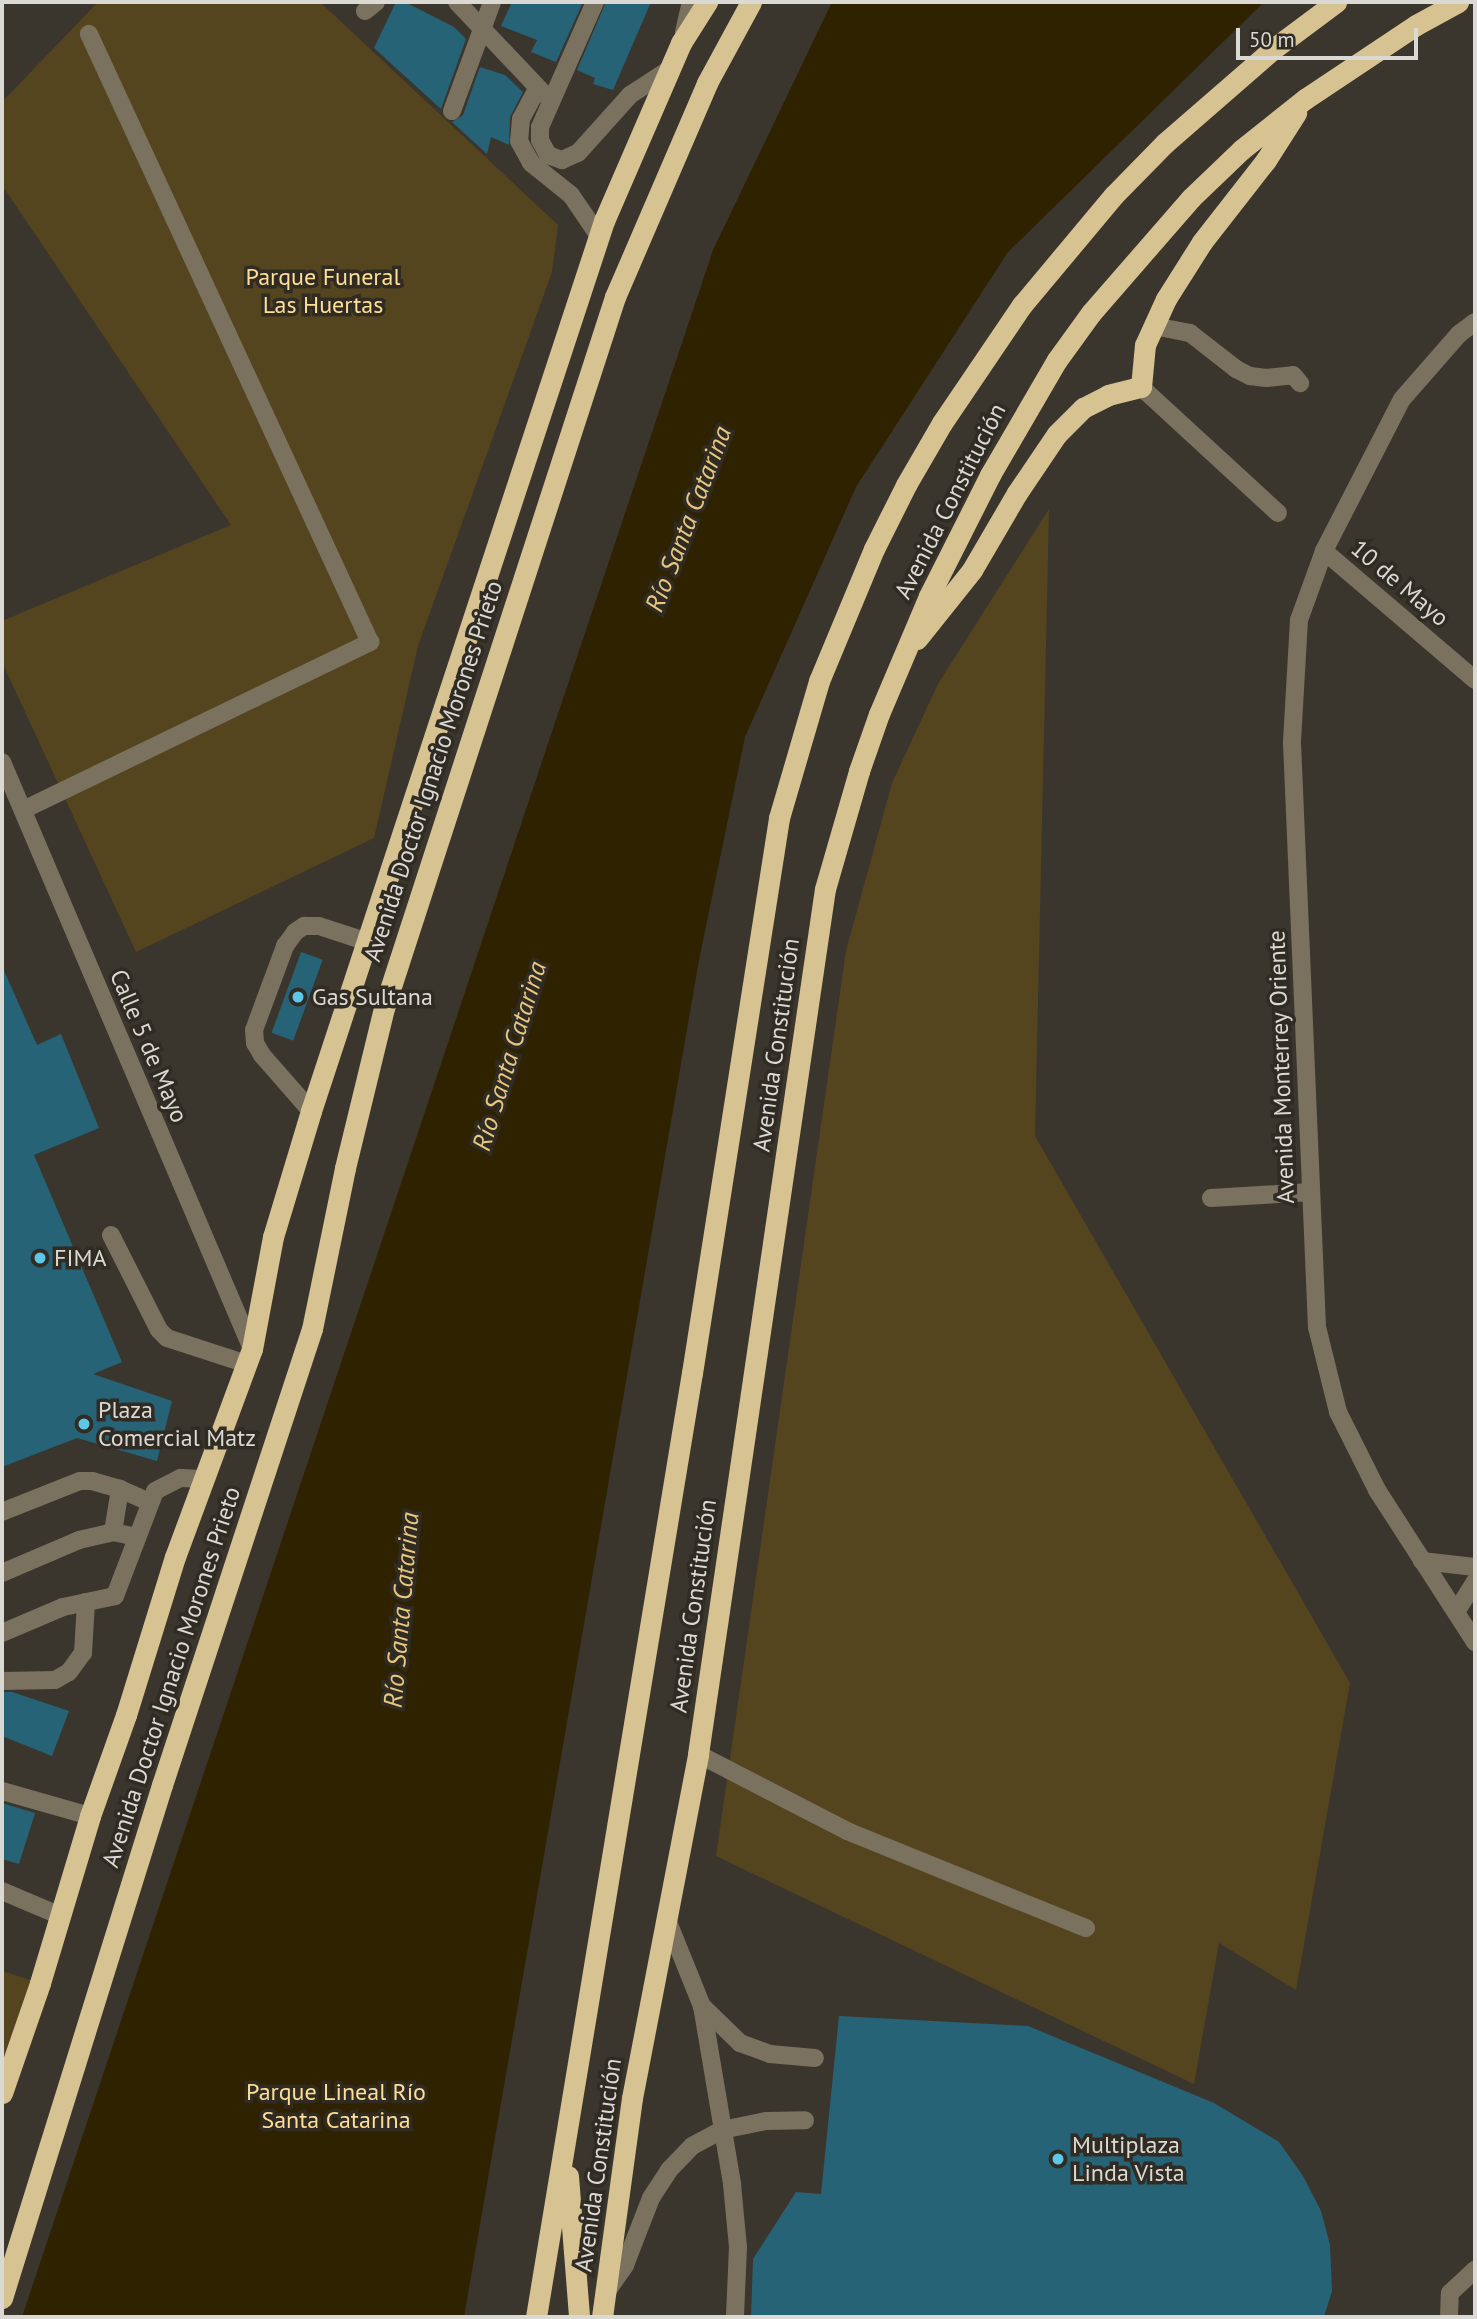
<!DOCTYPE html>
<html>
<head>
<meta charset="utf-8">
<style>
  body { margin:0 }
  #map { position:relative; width:1477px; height:2319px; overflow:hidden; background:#3a362e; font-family:"PT Sans",sans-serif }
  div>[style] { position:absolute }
  .green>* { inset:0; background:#55451f }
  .water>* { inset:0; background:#2f2200 }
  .building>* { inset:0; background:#266376; transform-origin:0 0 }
  .minor>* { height:18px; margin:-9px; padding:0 9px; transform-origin:9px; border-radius:9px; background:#7a725e }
  .highway>* { height:21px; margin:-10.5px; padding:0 10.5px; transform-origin:10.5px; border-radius:10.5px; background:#d7c291 }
  .dots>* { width:19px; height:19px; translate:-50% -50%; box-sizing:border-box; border:4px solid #302c24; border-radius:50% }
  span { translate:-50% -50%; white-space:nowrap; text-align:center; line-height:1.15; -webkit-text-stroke:7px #302c24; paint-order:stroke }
  .park-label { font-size:24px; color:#ffde95 }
  .street-label { font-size:24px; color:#dbd9d4 }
  .poi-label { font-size:24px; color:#dbd9d4 }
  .left { translate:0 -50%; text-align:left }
  .water-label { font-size:26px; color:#e8c87f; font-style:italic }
  .frame { position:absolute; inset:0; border:4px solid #dbd9d4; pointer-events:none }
  .scale { position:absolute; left:1236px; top:28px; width:182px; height:32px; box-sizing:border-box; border:4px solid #dbd9d4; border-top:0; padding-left:9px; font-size:21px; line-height:24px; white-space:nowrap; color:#dbd9d4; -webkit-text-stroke:5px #302c24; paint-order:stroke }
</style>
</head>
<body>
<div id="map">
  <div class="green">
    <i style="clip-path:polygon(98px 2px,320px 2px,558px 225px,552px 272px,418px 646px,374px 838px,136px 952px,2px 662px,2px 621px,231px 525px,2px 185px,2px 102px)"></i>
    <i style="clip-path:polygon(1049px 509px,1035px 1136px,1350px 1683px,1296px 1990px,1219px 1943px,1194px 2084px,716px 1856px,846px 951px,892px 783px,938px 684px)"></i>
    <i style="clip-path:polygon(2px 1971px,40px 1983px,2px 2092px)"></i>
  </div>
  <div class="water">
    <i style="clip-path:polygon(832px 2px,1264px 2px,1008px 252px,856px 487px,745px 737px,699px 960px,464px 2317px,22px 2317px,713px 250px)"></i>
  </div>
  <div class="building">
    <i style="clip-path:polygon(396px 2px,405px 2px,454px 27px,466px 39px,441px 109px,374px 48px)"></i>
    <i style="clip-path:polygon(512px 2px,583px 2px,556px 62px,531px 52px,537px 40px,501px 26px)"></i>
    <i style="clip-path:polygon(606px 2px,651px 2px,613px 90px,593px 84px,595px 78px,577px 70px)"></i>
    <i style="clip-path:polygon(480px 67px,505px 75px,523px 92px,510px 117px,509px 145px,491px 137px,487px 154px,452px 122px,463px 115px)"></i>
    <i style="left:301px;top:952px;width:23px;height:86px;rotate:20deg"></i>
    <i style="clip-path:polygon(2px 966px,37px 1045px,61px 1034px,99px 1128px,34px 1155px,122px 1362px,93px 1374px,172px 1401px,157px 1461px,77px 1438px,2px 1467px)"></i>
    <i style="clip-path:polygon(2px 1692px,12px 1692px,69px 1711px,52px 1756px,2px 1736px)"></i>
    <i style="clip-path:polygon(2px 1803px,35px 1813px,19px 1864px,2px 1859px)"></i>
    <i style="clip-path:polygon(839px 2016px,1028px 2026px,1214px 2103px,1279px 2142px,1303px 2176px,1321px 2211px,1330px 2245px,1332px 2291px,1324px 2317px,751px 2317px,753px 2259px,796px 2192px,821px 2194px)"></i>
  </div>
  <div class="minor">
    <i style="left:457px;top:2px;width:127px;rotate:46.6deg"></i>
    <i style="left:595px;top:2px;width:137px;rotate:113.7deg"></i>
    <i style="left:540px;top:127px;width:13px;rotate:90deg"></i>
    <i style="left:540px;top:140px;width:17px;rotate:62deg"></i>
    <i style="left:548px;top:155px;width:15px;rotate:20deg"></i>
    <i style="left:562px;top:160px;width:17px;rotate:-24deg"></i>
    <i style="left:578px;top:153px;width:78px;rotate:-48.1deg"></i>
    <i style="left:630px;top:95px;width:48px;rotate:-33deg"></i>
    <i style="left:365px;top:11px;width:14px;rotate:-39deg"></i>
    <i style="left:684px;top:32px;width:31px;rotate:-77deg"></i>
    <i style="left:537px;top:89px;width:34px;rotate:118deg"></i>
    <i style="left:521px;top:119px;width:22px;rotate:95deg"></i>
    <i style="left:519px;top:141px;width:25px;rotate:61deg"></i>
    <i style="left:531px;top:163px;width:51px;rotate:38.7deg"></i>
    <i style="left:571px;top:195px;width:50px;rotate:55.7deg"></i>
    <i style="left:452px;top:111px;width:116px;rotate:-69.8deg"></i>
    <i style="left:1475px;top:322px;width:20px;rotate:143deg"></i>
    <i style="left:1459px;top:334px;width:86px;rotate:131.2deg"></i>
    <i style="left:1402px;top:399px;width:171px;rotate:117.2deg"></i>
    <i style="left:1324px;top:551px;width:73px;rotate:109.9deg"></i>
    <i style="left:1299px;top:620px;width:123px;rotate:93.3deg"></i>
    <i style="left:1292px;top:743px;width:585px;rotate:87.55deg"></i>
    <i style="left:1317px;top:1327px;width:88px;rotate:76.1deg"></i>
    <i style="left:1338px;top:1412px;width:87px;rotate:63.4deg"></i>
    <i style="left:1377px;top:1490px;width:181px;rotate:57.2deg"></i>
    <i style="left:1154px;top:326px;width:37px;rotate:11deg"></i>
    <i style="left:1190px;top:333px;width:58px;rotate:38deg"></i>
    <i style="left:1236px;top:369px;width:16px;rotate:27deg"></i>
    <i style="left:1250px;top:376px;width:16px;rotate:7deg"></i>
    <i style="left:1266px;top:378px;width:27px;rotate:-6deg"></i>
    <i style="left:1293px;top:375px;width:11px;rotate:49deg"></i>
    <i style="left:1141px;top:387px;width:186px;rotate:42.6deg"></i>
    <i style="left:1324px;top:551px;width:199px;rotate:40.5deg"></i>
    <i style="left:2px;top:762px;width:638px;rotate:66.93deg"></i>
    <i style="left:23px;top:810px;width:386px;rotate:-25.8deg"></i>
    <i style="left:370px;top:642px;width:670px;rotate:-114.81deg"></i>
    <i style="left:311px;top:1111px;width:74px;rotate:-131.2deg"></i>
    <i style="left:262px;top:1055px;width:14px;rotate:-120deg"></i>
    <i style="left:255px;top:1043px;width:13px;rotate:-94deg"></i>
    <i style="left:254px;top:1030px;width:90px;rotate:-69.7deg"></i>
    <i style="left:285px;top:946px;width:17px;rotate:-54deg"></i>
    <i style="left:295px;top:932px;width:11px;rotate:-34deg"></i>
    <i style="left:304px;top:926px;width:15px"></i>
    <i style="left:319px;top:926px;width:48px;rotate:18.1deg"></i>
    <i style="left:1211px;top:1198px;width:100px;rotate:-3.4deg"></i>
    <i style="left:111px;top:1235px;width:106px;rotate:63.2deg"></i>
    <i style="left:159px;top:1330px;width:11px;rotate:45deg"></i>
    <i style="left:167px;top:1338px;width:84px;rotate:18deg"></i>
    <i style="left:2px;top:1512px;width:84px;rotate:-21.7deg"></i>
    <i style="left:80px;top:1481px;width:12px"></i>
    <i style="left:92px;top:1481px;width:29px;rotate:16deg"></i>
    <i style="left:120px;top:1489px;width:32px;rotate:24deg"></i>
    <i style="left:113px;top:1532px;width:44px;rotate:-80.8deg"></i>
    <i style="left:1422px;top:1561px;width:53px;rotate:6.5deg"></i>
    <i style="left:2px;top:1573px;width:84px;rotate:-23.2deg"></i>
    <i style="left:79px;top:1540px;width:35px;rotate:-13deg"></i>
    <i style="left:113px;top:1532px;width:24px;rotate:12deg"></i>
    <i style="left:1456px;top:1612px;width:36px;rotate:-58deg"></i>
    <i style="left:2px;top:1633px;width:66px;rotate:-23.1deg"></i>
    <i style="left:63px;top:1607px;width:53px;rotate:-11.9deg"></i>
    <i style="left:115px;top:1596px;width:112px;rotate:-69.1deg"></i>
    <i style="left:155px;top:1491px;width:29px;rotate:-27deg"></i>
    <i style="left:181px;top:1478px;width:21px;rotate:3deg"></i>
    <i style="left:2px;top:1681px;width:53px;rotate:-1.1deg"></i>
    <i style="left:55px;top:1680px;width:16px;rotate:-30deg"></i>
    <i style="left:69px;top:1672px;width:24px;rotate:-54deg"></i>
    <i style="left:83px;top:1653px;width:51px;rotate:-86.6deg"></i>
    <i style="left:698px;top:1754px;width:168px;rotate:27.3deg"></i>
    <i style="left:847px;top:1831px;width:258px;rotate:22.1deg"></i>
    <i style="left:2px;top:1791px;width:91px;rotate:15.9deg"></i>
    <i style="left:2px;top:1891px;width:64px;rotate:23deg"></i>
    <i style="left:666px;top:1917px;width:96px;rotate:68deg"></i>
    <i style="left:702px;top:2006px;width:181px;rotate:80.4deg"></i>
    <i style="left:732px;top:2184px;width:63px;rotate:84.6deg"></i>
    <i style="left:738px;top:2247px;width:70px;rotate:92.5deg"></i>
    <i style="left:702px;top:2006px;width:53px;rotate:44.2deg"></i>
    <i style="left:740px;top:2043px;width:32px;rotate:20deg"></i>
    <i style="left:770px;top:2054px;width:45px;rotate:5.1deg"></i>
    <i style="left:605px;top:2294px;width:35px;rotate:-55deg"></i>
    <i style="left:625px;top:2265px;width:72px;rotate:-68.8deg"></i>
    <i style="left:651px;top:2198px;width:33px;rotate:-57deg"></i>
    <i style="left:669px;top:2170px;width:33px;rotate:-46deg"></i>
    <i style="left:692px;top:2146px;width:34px;rotate:-28deg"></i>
    <i style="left:722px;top:2130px;width:45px;rotate:-11.6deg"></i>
    <i style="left:766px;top:2121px;width:39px;rotate:-1deg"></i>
    <i style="left:1449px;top:2317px;width:24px;rotate:-88deg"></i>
    <i style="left:1450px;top:2293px;width:34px;rotate:-43deg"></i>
  </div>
  <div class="highway">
    <i style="left:917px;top:639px;width:88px;rotate:-51.4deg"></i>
    <i style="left:972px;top:570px;width:89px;rotate:-59.7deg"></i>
    <i style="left:1017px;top:493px;width:71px;rotate:-55.9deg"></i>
    <i style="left:1057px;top:434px;width:37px;rotate:-45deg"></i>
    <i style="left:1083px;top:408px;width:28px;rotate:-27deg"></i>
    <i style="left:1108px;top:395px;width:34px;rotate:-14deg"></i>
    <i style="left:1141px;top:387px;width:42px;rotate:-84.6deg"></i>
    <i style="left:1145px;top:345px;width:51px;rotate:-65.5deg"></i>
    <i style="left:1166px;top:299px;width:67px;rotate:-57.7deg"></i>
    <i style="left:1202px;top:242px;width:104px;rotate:-52deg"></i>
    <i style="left:1266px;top:160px;width:56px;rotate:-57.4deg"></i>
    <i style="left:2px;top:2093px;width:116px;rotate:-70.9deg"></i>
    <i style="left:40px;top:1983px;width:174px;rotate:-73.3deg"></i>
    <i style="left:90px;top:1816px;width:107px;rotate:-70.4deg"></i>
    <i style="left:126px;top:1715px;width:165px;rotate:-72.8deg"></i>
    <i style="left:175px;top:1557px;width:222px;rotate:-69.7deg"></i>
    <i style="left:252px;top:1349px;width:114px;rotate:-79.4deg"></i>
    <i style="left:273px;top:1237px;width:132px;rotate:-73.2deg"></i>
    <i style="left:311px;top:1111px;width:937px;rotate:-71.78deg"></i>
    <i style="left:604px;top:221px;width:194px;rotate:-66.6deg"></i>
    <i style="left:681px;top:43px;width:49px;rotate:-57.6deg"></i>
    <i style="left:568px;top:2176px;width:141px;rotate:85.5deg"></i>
    <i style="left:2px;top:2298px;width:537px;rotate:-72.68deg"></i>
    <i style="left:162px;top:1785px;width:480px;rotate:-71.8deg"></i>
    <i style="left:312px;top:1329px;width:164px;rotate:-78.4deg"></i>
    <i style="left:345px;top:1168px;width:165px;rotate:-76.3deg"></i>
    <i style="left:384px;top:1008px;width:748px;rotate:-72deg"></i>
    <i style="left:615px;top:297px;width:233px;rotate:-66.7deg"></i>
    <i style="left:707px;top:83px;width:92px;rotate:-61.5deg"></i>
    <i style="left:536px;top:2317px;width:957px;rotate:-80.62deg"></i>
    <i style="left:692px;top:1373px;width:562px;rotate:-81.09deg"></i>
    <i style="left:779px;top:818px;width:143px;rotate:-73.7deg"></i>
    <i style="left:819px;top:681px;width:143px;rotate:-67.4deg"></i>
    <i style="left:874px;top:549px;width:72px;rotate:-63.4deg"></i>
    <i style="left:906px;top:485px;width:72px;rotate:-59.9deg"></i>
    <i style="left:942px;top:423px;width:143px;rotate:-55.9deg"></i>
    <i style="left:1022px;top:305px;width:143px;rotate:-50.1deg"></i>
    <i style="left:1114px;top:195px;width:73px;rotate:-45.6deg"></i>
    <i style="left:1165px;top:143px;width:143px;rotate:-41deg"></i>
    <i style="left:1273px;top:49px;width:79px;rotate:-36.7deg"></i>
    <i style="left:602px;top:2317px;width:221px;rotate:-82.2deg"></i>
    <i style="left:632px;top:2098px;width:350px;rotate:-79.1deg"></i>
    <i style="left:698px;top:1754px;width:874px;rotate:-81.65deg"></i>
    <i style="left:825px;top:889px;width:123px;rotate:-73.9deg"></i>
    <i style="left:859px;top:771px;width:60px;rotate:-70.7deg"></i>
    <i style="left:879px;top:714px;width:128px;rotate:-67deg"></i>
    <i style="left:929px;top:596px;width:136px;rotate:-63.2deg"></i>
    <i style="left:990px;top:475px;width:133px;rotate:-59.8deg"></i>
    <i style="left:1057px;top:360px;width:58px;rotate:-54.1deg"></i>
    <i style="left:1091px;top:313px;width:152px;rotate:-49deg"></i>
    <i style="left:1191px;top:198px;width:69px;rotate:-43.8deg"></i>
    <i style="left:1241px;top:150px;width:82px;rotate:-38.6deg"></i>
    <i style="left:1305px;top:99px;width:133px;rotate:-33.7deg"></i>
    <i style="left:1416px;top:25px;width:48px;rotate:-28.7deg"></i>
  </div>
  <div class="dots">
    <i style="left:298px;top:997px;background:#5dc7e8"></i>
    <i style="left:40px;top:1258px;background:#5dc7e8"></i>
    <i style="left:84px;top:1424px;background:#5dc7e8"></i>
    <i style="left:1058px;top:2159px;background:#5dc7e8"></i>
  </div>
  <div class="park-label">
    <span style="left:323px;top:291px">Parque Funeral<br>Las Huertas</span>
    <span style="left:336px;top:2106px">Parque Lineal Río<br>Santa Catarina</span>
  </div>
  <div class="street-label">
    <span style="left:950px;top:501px;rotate:-63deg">Avenida Constitución</span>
    <span style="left:1400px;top:583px;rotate:40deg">10 de Mayo</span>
    <span style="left:433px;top:771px;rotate:-72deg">Avenida Doctor Ignacio Morones Prieto</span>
    <span style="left:776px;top:1045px;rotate:-82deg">Avenida Constitución</span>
    <span style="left:149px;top:1046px;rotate:67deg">Calle 5 de Mayo</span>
    <span style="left:1281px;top:1067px;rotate:-92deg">Avenida Monterrey Oriente</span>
    <span style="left:693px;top:1606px;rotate:-82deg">Avenida Constitución</span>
    <span style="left:171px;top:1677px;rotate:-72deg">Avenida Doctor Ignacio Morones Prieto</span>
    <span style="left:598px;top:2165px;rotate:-82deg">Avenida Constitución</span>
  </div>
  <div class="poi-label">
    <span class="left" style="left:312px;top:997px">Gas Sultana</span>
    <span class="left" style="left:54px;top:1258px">FIMA</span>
    <span class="left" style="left:98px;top:1424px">Plaza<br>Comercial Matz</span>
    <span class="left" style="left:1072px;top:2159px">Multiplaza<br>Linda Vista</span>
  </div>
  <div class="water-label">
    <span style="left:688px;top:519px;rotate:-69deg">Río Santa Catarina</span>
    <span style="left:509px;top:1056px;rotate:-73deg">Río Santa Catarina</span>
    <span style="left:401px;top:1610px;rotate:-85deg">Río Santa Catarina</span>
  </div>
  <div class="frame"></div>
  <div class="scale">50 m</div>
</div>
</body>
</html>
